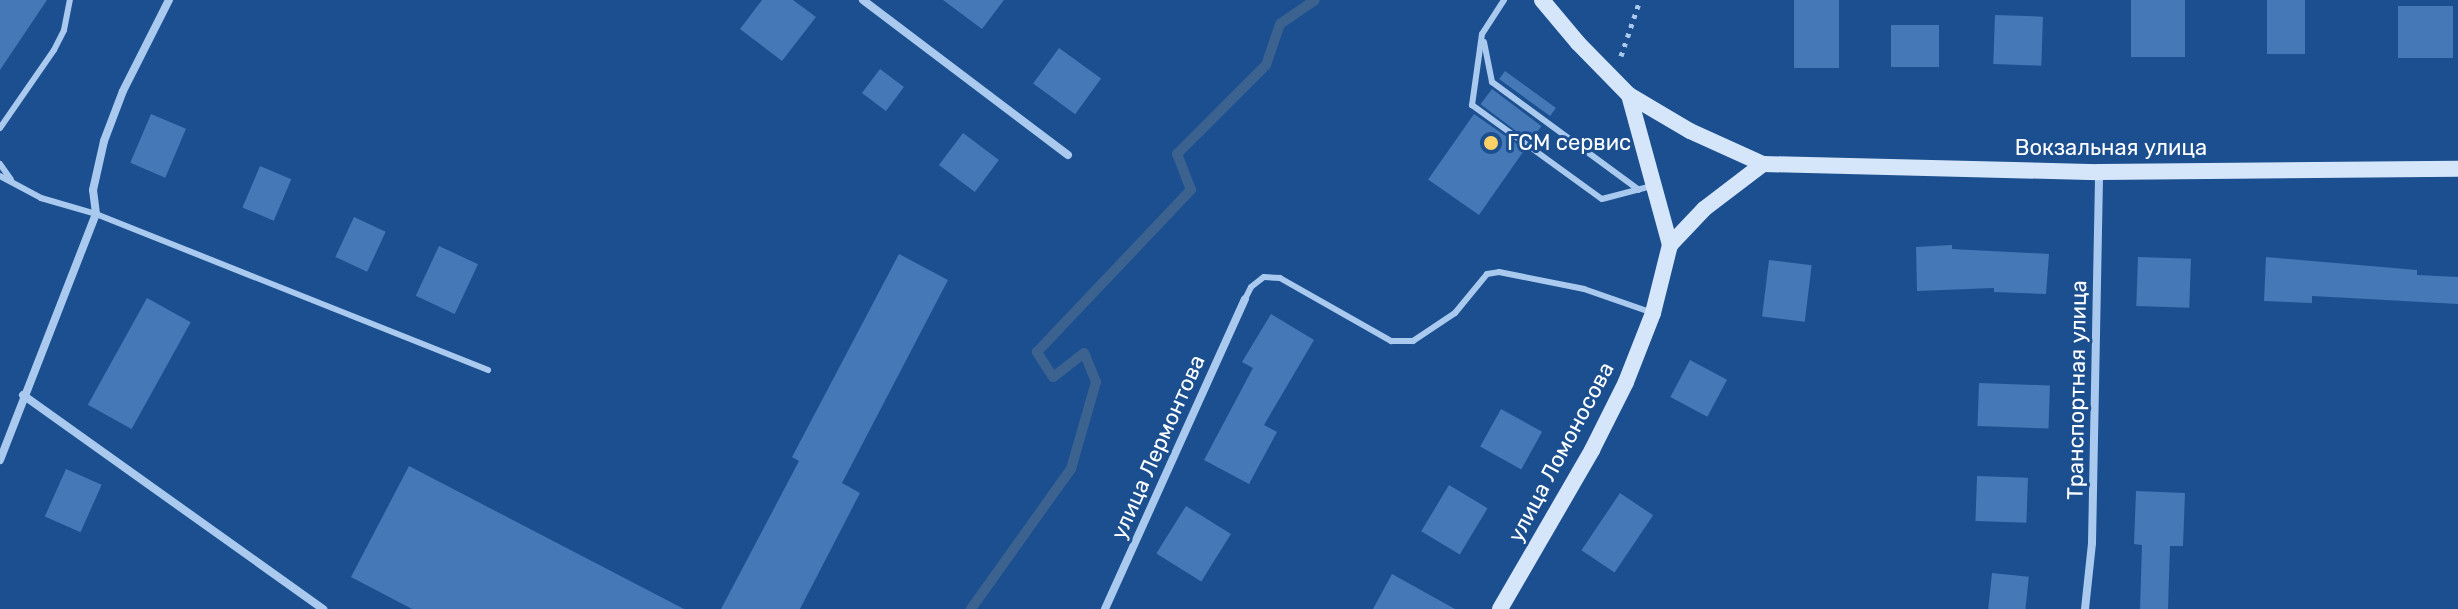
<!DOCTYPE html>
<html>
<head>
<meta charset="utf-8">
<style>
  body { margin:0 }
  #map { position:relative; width:2458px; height:609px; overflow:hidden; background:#1b4f8f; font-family:Rubik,sans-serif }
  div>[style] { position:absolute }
  .stream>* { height:10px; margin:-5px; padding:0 5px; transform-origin:5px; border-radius:5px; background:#3c6290 }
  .building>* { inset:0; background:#4478b7; transform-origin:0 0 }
  .path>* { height:5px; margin-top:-2.5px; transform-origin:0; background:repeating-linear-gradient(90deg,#a9c9ee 0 4px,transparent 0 10px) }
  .lane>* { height:6px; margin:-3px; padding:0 3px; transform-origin:3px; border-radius:3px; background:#a9c9ee }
  .street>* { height:8px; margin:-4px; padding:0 4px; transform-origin:4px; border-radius:4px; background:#a9c9ee }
  .secondary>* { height:16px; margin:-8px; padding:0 8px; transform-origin:8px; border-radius:8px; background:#d6e6fa }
  .dots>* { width:22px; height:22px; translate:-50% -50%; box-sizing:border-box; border:4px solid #1b4f8f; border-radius:50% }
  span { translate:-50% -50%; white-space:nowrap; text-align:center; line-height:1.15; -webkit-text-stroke:6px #1b4f8f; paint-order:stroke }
  .poi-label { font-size:22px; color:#fff }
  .left { translate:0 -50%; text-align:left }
  .street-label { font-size:22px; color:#fff }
</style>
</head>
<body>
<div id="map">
  <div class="stream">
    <i style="left:971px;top:609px;width:172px;rotate:-54.5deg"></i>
    <i style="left:1071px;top:469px;width:91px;rotate:-74deg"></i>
    <i style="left:1096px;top:382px;width:31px;rotate:-112deg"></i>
    <i style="left:1084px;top:353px;width:39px;rotate:142deg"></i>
    <i style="left:1053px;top:377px;width:30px;rotate:-123deg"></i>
    <i style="left:1037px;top:352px;width:224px;rotate:-46.5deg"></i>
    <i style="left:1191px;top:190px;width:39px;rotate:-111deg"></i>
    <i style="left:1177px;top:154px;width:126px;rotate:-45deg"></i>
    <i style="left:1266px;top:65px;width:43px;rotate:-71.1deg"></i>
    <i style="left:1280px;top:24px;width:42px;rotate:-34.4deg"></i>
  </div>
  <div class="building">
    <i style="clip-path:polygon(0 0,47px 0,0 70px)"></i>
    <i style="clip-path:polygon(762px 0,793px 0,816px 17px,782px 61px,740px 29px)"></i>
    <i style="clip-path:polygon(943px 0,1004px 0,982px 29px)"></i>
    <i style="left:1794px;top:0;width:45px;height:68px"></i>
    <i style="left:2131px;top:0;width:54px;height:57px"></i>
    <i style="left:2267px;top:0;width:38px;height:54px"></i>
    <i style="left:2453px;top:6px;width:52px;height:55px;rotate:90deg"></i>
    <i style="left:1995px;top:15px;width:48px;height:49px;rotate:2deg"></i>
    <i style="left:1939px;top:25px;width:42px;height:48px;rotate:90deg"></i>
    <i style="left:1059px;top:48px;width:52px;height:44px;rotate:36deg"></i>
    <i style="left:880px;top:69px;width:30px;height:30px;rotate:37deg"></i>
    <i style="left:1505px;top:71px;width:63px;height:10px;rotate:36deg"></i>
    <i style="left:1492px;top:89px;width:62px;height:19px;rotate:37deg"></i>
    <i style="left:151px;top:114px;width:38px;height:53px;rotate:23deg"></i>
    <i style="left:1474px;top:114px;width:62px;height:80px;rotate:35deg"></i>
    <i style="left:963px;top:133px;width:45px;height:40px;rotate:37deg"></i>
    <i style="left:260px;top:166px;width:34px;height:45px;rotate:23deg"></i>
    <i style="left:354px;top:217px;width:35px;height:44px;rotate:25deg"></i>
    <i style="clip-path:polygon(1952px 245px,1952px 249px,2049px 254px,2046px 294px,1994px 292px,1994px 288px,1917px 291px,1916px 247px)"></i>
    <i style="left:439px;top:246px;width:43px;height:55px;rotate:25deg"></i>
    <i style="clip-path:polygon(899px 254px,948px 280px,842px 483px,860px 493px,800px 609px,721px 609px,799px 461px,792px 457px)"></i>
    <i style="left:2138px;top:257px;width:53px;height:49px;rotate:2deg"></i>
    <i style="clip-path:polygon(2266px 257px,2417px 270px,2417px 275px,2458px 277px,2458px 304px,2312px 296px,2312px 303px,2264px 301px)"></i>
    <i style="left:1769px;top:260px;width:43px;height:57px;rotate:7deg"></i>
    <i style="left:147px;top:298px;width:50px;height:122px;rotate:29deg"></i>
    <i style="clip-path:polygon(1271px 314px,1314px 340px,1264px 425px,1277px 432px,1249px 484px,1204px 460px,1253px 368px,1242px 362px)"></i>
    <i style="left:1690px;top:360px;width:42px;height:42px;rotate:28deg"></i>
    <i style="left:1979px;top:383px;width:71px;height:43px;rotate:2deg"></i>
    <i style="left:1501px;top:409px;width:47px;height:43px;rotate:29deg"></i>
    <i style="clip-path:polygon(409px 466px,684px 609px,412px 609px,351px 577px)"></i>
    <i style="left:66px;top:469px;width:39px;height:52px;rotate:24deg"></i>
    <i style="left:1977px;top:476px;width:51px;height:45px;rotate:2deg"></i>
    <i style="left:1449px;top:485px;width:45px;height:54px;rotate:31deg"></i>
    <i style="clip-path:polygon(2136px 491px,2185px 493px,2183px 546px,2170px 546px,2168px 609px,2140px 609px,2142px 545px,2134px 544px)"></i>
    <i style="left:1620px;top:493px;width:40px;height:69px;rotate:34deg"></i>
    <i style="left:1186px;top:506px;width:53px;height:56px;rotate:32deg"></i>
    <i style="left:1992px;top:573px;width:37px;height:36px;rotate:6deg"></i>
    <i style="clip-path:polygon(1392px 574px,1455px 609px,1373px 609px)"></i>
  </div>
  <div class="path">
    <i style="left:1621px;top:56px;width:59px;rotate:-71.3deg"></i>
  </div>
  <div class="lane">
    <i style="left:1504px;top:0;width:40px;rotate:122.9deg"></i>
    <i style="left:1482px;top:34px;width:72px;rotate:98deg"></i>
    <i style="left:1472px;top:105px;width:160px;rotate:35.9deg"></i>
    <i style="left:1602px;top:199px;width:52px;rotate:-14.6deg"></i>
    <i style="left:1484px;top:42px;width:41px;rotate:78.7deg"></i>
    <i style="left:1492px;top:82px;width:182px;rotate:36.3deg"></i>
    <i style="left:0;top:128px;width:95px;rotate:-55.3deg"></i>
    <i style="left:54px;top:50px;width:22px;rotate:-63deg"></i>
    <i style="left:64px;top:30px;width:31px;rotate:-79deg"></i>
    <i style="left:0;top:164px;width:19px;rotate:55deg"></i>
    <i style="left:0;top:176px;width:47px;rotate:28.2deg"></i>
    <i style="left:41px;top:198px;width:57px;rotate:16.2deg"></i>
    <i style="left:96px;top:214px;width:422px;rotate:21.7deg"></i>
    <i style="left:1245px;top:299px;width:13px;rotate:-63deg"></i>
    <i style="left:1251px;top:287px;width:16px;rotate:-38deg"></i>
    <i style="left:1264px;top:277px;width:16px;rotate:4deg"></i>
    <i style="left:1280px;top:278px;width:128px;rotate:29.6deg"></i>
    <i style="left:1391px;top:341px;width:22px"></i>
    <i style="left:1413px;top:341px;width:50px;rotate:-33.7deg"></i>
    <i style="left:1455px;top:313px;width:50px;rotate:-50.6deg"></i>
    <i style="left:1487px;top:274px;width:12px;rotate:-9deg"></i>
    <i style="left:1499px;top:272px;width:87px;rotate:11.3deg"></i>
    <i style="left:1584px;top:289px;width:73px;rotate:19.2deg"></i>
  </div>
  <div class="street">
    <i style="left:863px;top:0;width:257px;rotate:37.1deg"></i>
    <i style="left:23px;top:395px;width:369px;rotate:35.5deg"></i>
    <i style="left:0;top:460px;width:264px;rotate:-68.7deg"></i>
    <i style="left:96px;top:214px;width:24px;rotate:-97deg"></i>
    <i style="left:93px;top:190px;width:50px;rotate:-77.3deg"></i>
    <i style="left:104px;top:141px;width:53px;rotate:-69.2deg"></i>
    <i style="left:123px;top:91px;width:102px;rotate:-63.2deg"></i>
    <i style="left:1105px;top:609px;width:340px;rotate:-65.7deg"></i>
    <i style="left:2085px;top:609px;width:66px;rotate:-83.9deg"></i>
    <i style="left:2092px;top:543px;width:371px;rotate:-88.9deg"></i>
  </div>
  <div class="secondary">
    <i style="left:1542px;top:0;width:56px;rotate:50.1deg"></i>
    <i style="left:1578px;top:43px;width:73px;rotate:45.6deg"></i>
    <i style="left:1629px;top:95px;width:71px;rotate:30.5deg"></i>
    <i style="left:1690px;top:131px;width:80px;rotate:24.3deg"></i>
    <i style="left:1763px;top:164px;width:336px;rotate:1.4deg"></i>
    <i style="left:2099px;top:172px;width:359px;rotate:-0.5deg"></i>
    <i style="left:1629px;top:95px;width:156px;rotate:74.7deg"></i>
    <i style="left:1500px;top:609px;width:184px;rotate:-59.9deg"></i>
    <i style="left:1592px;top:450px;width:76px;rotate:-63.4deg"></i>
    <i style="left:1626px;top:382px;width:74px;rotate:-68.6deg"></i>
    <i style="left:1653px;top:313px;width:70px;rotate:-76deg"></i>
    <i style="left:1670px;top:245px;width:50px;rotate:-46.6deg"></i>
    <i style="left:1704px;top:209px;width:74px;rotate:-37.3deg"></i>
  </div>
  <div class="dots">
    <i style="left:1491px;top:143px;background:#ffd166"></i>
  </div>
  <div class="poi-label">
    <span class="left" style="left:1507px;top:143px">ГСМ сервис</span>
  </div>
  <div class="street-label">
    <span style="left:2111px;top:148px">Вокзальная улица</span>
    <span style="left:2077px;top:390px;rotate:-89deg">Транспортная улица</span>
    <span style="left:1158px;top:447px;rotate:-66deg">улица Лермонтова</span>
    <span style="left:1561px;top:452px;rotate:-62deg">улица Ломоносова</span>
  </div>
</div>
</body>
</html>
